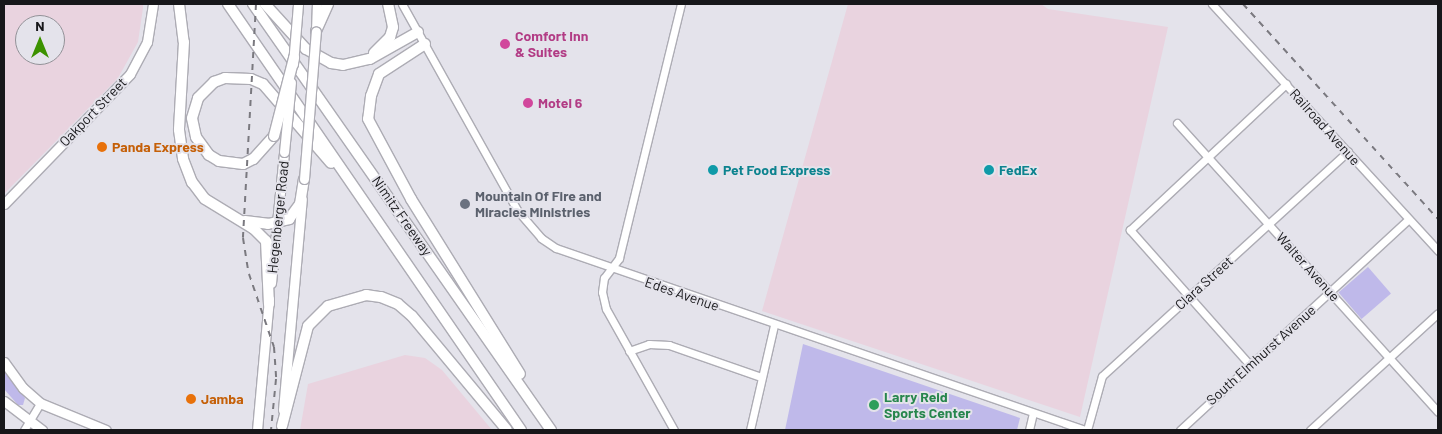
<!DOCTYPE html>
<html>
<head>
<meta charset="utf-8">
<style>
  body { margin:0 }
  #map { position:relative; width:1442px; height:434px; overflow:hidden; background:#e4e3eb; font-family:Barlow,sans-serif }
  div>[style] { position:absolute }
  .industrial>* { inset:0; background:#e9d3df }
  .green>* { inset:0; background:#bfb9ea; transform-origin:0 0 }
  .roads { filter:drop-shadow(1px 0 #adacb4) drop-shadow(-1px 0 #adacb4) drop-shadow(0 1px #adacb4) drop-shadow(0 -1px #adacb4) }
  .minor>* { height:7px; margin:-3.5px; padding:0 3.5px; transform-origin:3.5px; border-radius:3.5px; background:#fff }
  .major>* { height:9px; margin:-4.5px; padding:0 4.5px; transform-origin:4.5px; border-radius:4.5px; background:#fff }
  .highway>* { height:10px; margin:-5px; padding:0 5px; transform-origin:5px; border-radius:5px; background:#fff }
  .rail>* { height:2px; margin-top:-1px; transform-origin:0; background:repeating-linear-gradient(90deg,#7a797f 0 6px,transparent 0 12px) }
  .bridges { filter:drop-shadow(1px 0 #adacb4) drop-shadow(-1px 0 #adacb4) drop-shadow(0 1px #adacb4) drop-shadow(0 -1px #adacb4) }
  .major-bridge>* { height:9px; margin:-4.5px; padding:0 4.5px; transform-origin:4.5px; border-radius:4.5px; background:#fff }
  .highway-bridge>* { height:10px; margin:-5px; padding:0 5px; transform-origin:5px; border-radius:5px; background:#fff }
  .dots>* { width:14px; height:14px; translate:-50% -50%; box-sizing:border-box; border:2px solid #e4e3eb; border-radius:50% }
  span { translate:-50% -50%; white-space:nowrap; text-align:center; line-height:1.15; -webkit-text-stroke:4px #e4e3eb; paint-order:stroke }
  .hotel-label { font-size:14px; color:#b23c85; font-weight:700 }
  .left { translate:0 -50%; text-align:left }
  .street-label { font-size:14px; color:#17171a }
  .food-label { font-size:14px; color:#c56008; font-weight:700 }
  .culture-label { font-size:14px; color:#0d838f; font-weight:700 }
  .worship-label { font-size:14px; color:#5b616d; font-weight:700 }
  .leisure-label { font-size:14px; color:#27864d; font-weight:700 }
  .frame { position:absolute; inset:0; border:5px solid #17171a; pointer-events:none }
  .north { position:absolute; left:15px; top:15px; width:50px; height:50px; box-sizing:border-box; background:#e4e3eb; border:1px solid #929197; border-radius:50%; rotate:0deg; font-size:14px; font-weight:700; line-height:20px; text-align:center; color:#17171a }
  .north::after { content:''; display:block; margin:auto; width:18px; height:22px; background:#3c9200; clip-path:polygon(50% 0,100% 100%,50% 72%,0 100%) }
</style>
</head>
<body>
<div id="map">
  <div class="industrial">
    <i style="clip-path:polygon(evenodd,4px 4px,143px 4px,143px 8px,138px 42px,118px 78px,4px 194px,4px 4px,25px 25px,55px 25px,55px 55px,25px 55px,25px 25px)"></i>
    <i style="clip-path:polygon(848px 4px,1041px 4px,1048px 9px,1168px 27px,1080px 417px,762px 311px)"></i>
    <i style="clip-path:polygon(405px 355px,425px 358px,442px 370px,492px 430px,300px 430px,308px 384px)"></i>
  </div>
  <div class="green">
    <i style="left:1368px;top:267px;width:35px;height:39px;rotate:49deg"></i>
    <i style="clip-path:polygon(803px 344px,1020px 418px,1017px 430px,785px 430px)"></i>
    <i style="clip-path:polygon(4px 369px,25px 398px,23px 405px,18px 405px,4px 389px)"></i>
  </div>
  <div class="roads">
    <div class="minor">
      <i style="left:402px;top:4px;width:236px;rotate:60.8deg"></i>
      <i style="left:517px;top:210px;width:37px;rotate:49deg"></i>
      <i style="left:541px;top:238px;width:18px;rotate:34deg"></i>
      <i style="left:556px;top:248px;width:559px;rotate:18.99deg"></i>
      <i style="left:1212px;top:4px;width:335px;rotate:47.5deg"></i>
      <i style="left:1177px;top:123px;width:389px;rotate:47.9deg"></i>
      <i style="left:629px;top:351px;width:21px;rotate:-19deg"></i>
      <i style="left:649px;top:344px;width:20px;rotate:3deg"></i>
      <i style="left:669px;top:345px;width:97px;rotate:19.2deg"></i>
      <i style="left:1250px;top:365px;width:181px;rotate:-131.6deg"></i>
      <i style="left:1130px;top:230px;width:214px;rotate:-43.1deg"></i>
      <i style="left:24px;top:430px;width:31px;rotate:-59deg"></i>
      <i style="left:674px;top:430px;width:139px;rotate:-119.3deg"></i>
      <i style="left:606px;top:309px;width:17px;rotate:-103deg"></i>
      <i style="left:602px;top:292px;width:14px;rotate:-82deg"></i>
      <i style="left:604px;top:278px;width:25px;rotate:-53deg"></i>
      <i style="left:619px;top:258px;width:261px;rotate:-76.3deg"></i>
      <i style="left:750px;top:430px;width:108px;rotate:-77.1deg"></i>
      <i style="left:1029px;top:430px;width:17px;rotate:-77deg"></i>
      <i style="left:1087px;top:430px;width:56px;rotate:-74.5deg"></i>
      <i style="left:1102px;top:376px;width:333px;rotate:-42.4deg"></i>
      <i style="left:1180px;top:430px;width:311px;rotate:-42.7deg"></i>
      <i style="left:1310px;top:430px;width:173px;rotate:-42.4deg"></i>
    </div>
    <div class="major">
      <i style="left:316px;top:31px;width:27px;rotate:-88deg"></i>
      <i style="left:4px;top:204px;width:181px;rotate:-45.9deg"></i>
      <i style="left:130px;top:74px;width:36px;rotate:-62deg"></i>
      <i style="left:147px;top:42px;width:38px;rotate:-81deg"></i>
      <i style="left:271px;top:283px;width:132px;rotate:-84.3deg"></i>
      <i style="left:4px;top:362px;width:32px;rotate:54deg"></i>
      <i style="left:23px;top:388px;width:23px;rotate:41deg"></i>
      <i style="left:40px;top:403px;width:71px;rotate:22.2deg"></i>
      <i style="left:4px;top:401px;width:48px;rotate:37.3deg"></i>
      <i style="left:283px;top:410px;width:212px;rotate:-84.9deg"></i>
      <i style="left:257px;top:430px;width:132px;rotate:-84.8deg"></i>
    </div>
    <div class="highway">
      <i style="left:179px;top:4px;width:38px;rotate:83deg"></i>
      <i style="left:184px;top:42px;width:88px;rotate:93.3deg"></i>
      <i style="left:179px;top:130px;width:29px;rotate:82deg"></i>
      <i style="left:183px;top:159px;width:25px;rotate:69deg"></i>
      <i style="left:192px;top:182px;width:21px;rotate:53deg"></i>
      <i style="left:205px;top:199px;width:57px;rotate:31.5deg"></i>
      <i style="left:254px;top:229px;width:17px;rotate:45deg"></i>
      <i style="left:266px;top:241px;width:63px;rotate:87.3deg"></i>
      <i style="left:228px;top:4px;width:517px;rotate:55.48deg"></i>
      <i style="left:253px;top:4px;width:520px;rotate:55.03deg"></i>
      <i style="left:265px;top:4px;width:61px;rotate:47.7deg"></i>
      <i style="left:306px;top:49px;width:29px;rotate:29deg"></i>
      <i style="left:331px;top:63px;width:12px;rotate:9deg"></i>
      <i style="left:343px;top:65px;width:28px;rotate:-13deg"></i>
      <i style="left:370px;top:59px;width:55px;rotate:-29.4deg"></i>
      <i style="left:316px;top:31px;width:30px;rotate:-66deg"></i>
      <i style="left:425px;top:44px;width:55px;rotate:146.9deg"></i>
      <i style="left:379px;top:74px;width:23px;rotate:110deg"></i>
      <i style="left:371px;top:96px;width:23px;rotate:97deg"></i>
      <i style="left:368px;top:119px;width:91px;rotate:61.7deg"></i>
      <i style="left:411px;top:199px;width:206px;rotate:58.1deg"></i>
      <i style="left:374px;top:53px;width:23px;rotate:-45deg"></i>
      <i style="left:390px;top:37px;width:10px;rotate:-73deg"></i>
      <i style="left:393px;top:27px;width:24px;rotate:-102deg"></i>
      <i style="left:274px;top:136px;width:31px;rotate:132deg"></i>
      <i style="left:253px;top:159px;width:11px;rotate:153deg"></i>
      <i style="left:243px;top:164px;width:24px;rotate:-173deg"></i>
      <i style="left:219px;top:161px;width:12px;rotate:-149deg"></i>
      <i style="left:209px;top:155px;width:22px;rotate:-126deg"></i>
      <i style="left:196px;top:137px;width:19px;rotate:-102deg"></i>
      <i style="left:192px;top:118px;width:21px;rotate:-73deg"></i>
      <i style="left:198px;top:98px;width:23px;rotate:-45deg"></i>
      <i style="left:214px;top:82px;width:12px;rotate:-20deg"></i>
      <i style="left:225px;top:78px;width:26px;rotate:2deg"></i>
      <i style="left:251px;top:79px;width:13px;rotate:23deg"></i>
      <i style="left:263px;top:84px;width:104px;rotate:49.3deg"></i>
      <i style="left:245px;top:221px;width:23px;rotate:7deg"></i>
      <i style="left:268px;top:224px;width:22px;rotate:-13deg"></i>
      <i style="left:289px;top:219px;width:19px;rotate:-54deg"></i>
      <i style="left:300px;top:204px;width:25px;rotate:-81deg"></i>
      <i style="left:282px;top:426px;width:103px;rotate:-75.4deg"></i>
      <i style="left:308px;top:326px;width:28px;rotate:-45deg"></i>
      <i style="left:328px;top:306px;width:40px;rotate:-16deg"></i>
      <i style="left:366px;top:295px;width:15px;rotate:8deg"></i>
      <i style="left:381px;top:297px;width:18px;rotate:22deg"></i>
      <i style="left:398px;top:304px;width:18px;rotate:41deg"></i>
      <i style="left:412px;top:316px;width:148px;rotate:50.2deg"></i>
    </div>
  </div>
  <div class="rail">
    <i style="left:256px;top:4px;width:234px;rotate:93.2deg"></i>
    <i style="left:243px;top:238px;width:36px;rotate:81deg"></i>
    <i style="left:249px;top:274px;width:77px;rotate:71.1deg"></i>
    <i style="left:274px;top:347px;width:32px;rotate:86deg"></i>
    <i style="left:276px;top:379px;width:51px;rotate:95.6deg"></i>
    <i style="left:1243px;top:4px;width:290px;rotate:47.8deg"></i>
  </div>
  <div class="bridges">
    <div class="major-bridge">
      <i style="left:293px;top:64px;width:60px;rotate:-85.2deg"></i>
      <i style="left:284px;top:152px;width:70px;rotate:-84.3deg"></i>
      <i style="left:304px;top:179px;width:148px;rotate:-85.4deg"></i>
    </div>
    <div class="highway-bridge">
      <i style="left:274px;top:136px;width:81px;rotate:-75.6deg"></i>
    </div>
  </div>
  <div class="dots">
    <i style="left:505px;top:44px;background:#d1479c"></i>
    <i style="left:528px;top:103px;background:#d1479c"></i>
    <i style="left:102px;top:147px;background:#e8710a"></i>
    <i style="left:713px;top:170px;background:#0f9aa8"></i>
    <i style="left:989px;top:170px;background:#0f9aa8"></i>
    <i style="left:465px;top:204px;background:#6b7280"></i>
    <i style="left:191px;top:399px;background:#e8710a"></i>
    <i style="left:874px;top:405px;background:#2e9e5b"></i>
  </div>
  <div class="hotel-label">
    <span class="left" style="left:515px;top:44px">Comfort Inn<br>&amp; Suites</span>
    <span class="left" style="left:538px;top:103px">Motel 6</span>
  </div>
  <div class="street-label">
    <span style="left:93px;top:112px;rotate:-46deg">Oakport Street</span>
    <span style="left:1325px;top:127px;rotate:48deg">Railroad Avenue</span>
    <span style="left:402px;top:216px;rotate:55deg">Nimitz Freeway</span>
    <span style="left:278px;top:217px;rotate:-84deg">Hegenberger Road</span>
    <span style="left:1308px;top:267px;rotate:48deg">Walter Avenue</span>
    <span style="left:1204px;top:283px;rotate:-42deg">Clara Street</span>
    <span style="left:682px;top:294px;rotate:19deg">Edes Avenue</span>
    <span style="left:1261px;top:355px;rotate:-42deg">South Elmhurst Avenue</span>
  </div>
  <div class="food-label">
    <span class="left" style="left:112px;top:147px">Panda Express</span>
    <span class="left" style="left:201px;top:399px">Jamba</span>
  </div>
  <div class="culture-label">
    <span class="left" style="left:723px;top:170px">Pet Food Express</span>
    <span class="left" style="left:999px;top:170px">FedEx</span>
  </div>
  <div class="worship-label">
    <span class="left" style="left:475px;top:204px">Mountain Of Fire and<br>Miracles Ministries</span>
  </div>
  <div class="leisure-label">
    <span class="left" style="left:884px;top:405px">Larry Reid<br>Sports Center</span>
  </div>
  <div class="frame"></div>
  <div class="north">N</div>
</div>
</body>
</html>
